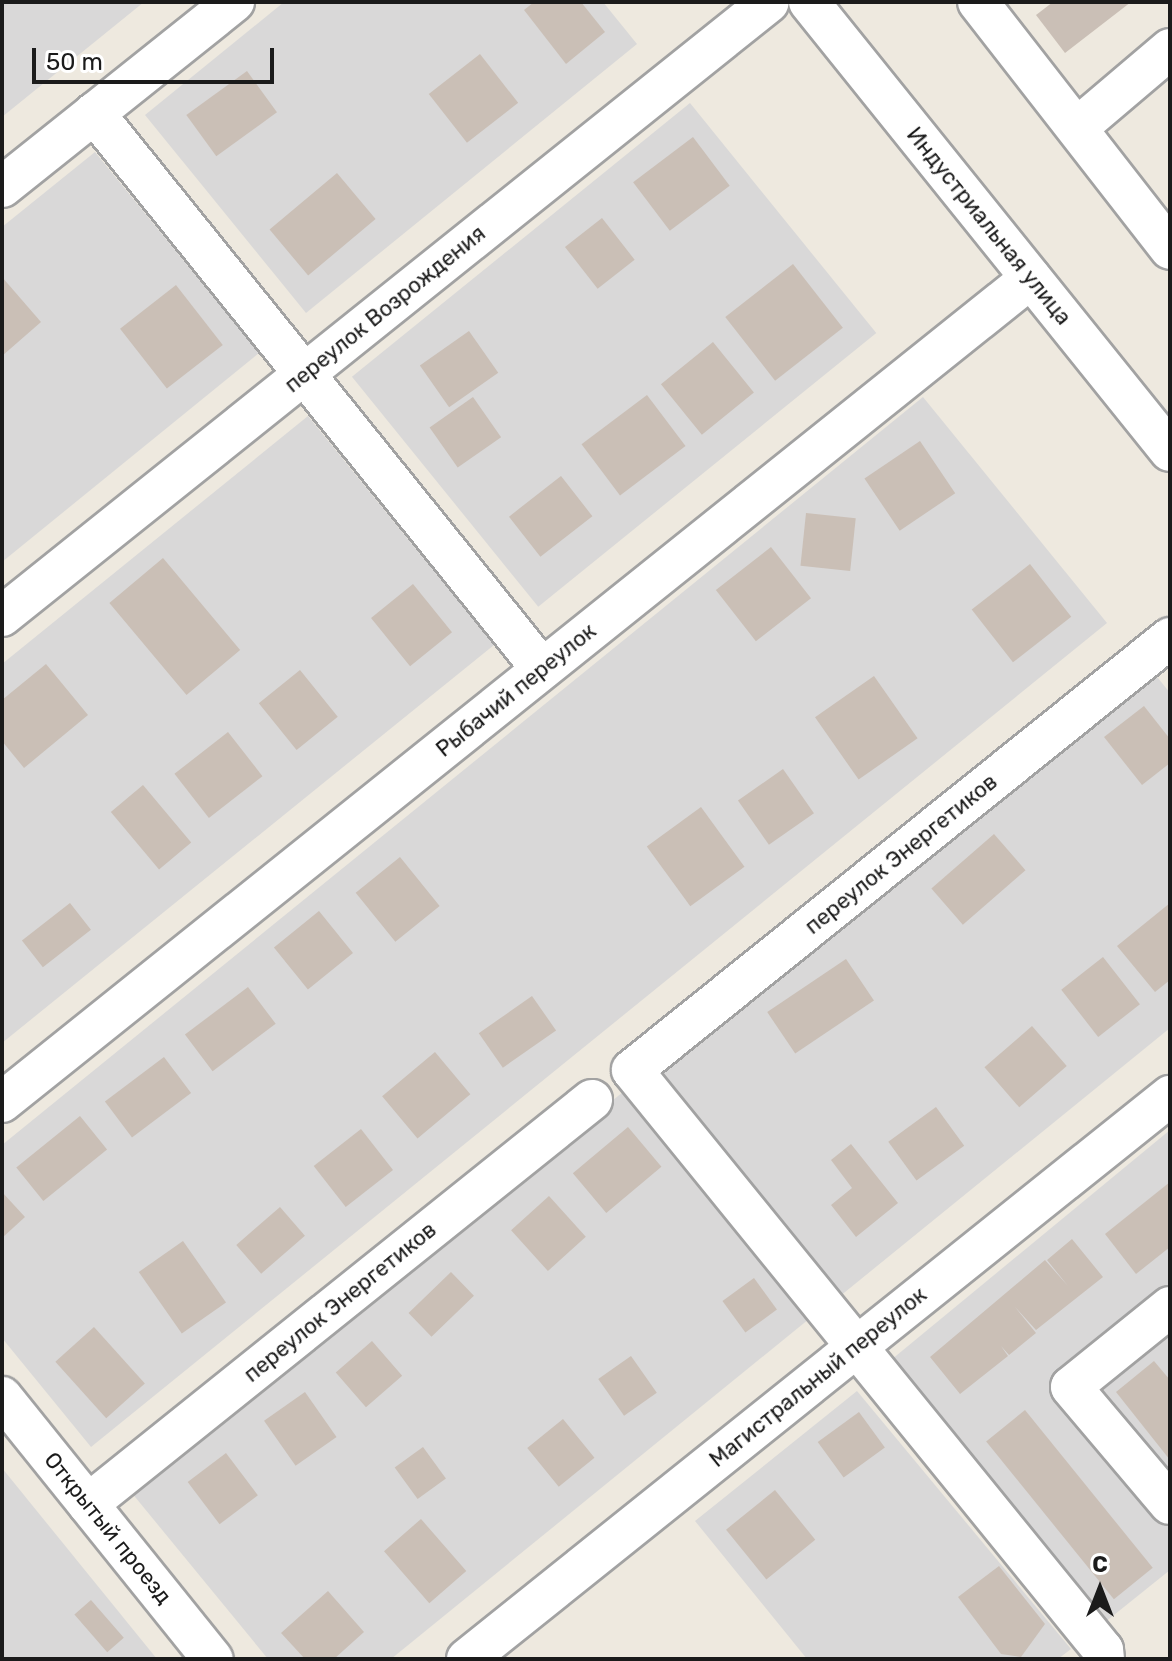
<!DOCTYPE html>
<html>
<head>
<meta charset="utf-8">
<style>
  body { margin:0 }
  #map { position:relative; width:1172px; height:1661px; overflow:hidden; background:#eee9df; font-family:Rubik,sans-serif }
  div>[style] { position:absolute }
  .residential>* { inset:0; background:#d9d8d8; transform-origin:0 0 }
  .building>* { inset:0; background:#cabfb6; transform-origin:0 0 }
  .roads { filter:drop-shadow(2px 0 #a2a2a2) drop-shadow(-2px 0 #a2a2a2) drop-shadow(0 2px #a2a2a2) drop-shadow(0 -2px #a2a2a2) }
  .minor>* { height:40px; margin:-20px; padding:0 20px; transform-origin:20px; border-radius:20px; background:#fff }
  span { translate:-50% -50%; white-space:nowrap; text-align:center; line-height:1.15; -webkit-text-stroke:8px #fff; paint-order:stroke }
  .street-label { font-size:22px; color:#1b1b1b }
  .frame { position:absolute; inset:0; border:4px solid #1b1b1b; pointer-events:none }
  .north { position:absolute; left:1060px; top:1549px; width:80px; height:80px; -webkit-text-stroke:6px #fff; paint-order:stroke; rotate:0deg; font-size:22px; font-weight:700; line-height:32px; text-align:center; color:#1b1b1b }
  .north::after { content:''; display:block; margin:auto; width:28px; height:36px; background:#1b1b1b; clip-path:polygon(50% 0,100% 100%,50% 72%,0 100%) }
  .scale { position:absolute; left:32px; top:48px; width:242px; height:36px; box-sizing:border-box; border:4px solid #1b1b1b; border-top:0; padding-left:10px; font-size:24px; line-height:28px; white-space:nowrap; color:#1b1b1b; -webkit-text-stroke:6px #fff; paint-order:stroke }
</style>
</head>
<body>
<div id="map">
  <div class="residential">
    <i style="clip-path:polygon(2px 2px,144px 2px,2px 117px)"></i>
    <i style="clip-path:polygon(284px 2px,603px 2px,637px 44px,306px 313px,145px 115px)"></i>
    <i style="left:690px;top:103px;width:296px;height:435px;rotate:51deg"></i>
    <i style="clip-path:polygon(95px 152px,259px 353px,2px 562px,2px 227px)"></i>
    <i style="clip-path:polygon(923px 397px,1107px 623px,91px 1447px,2px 1338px,2px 1145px)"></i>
    <i style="clip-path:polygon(308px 416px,494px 645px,2px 1043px,2px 664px)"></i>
    <i style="clip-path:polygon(1146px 663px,1170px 693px,1170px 1028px,834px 1301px,645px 1070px)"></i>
    <i style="clip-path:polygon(623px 1092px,809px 1319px,391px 1659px,268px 1659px,131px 1492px)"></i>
    <i style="clip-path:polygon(1170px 1130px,1170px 1570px,1104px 1623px,891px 1360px)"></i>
    <i style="clip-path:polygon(857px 1391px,1071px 1649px,1058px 1659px,807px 1659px,695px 1521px)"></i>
    <i style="clip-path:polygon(2px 1468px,157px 1659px,2px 1659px)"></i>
  </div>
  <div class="building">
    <i style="clip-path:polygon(534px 2px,581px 2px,605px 32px,566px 64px,524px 10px)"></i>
    <i style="clip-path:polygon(1053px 2px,1131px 2px,1065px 53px,1036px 15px)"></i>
    <i style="left:480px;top:54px;width:62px;height:65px;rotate:52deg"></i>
    <i style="left:247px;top:71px;width:51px;height:75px;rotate:54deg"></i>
    <i style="left:693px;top:137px;width:61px;height:75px;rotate:53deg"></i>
    <i style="left:337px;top:173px;width:60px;height:88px;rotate:50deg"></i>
    <i style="left:602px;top:218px;width:53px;height:47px;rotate:52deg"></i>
    <i style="left:793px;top:264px;width:81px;height:86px;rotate:52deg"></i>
    <i style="clip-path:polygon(2px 277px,41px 322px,2px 356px)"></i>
    <i style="left:176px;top:285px;width:76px;height:71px;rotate:52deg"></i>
    <i style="left:469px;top:331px;width:51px;height:60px;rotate:55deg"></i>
    <i style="left:713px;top:342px;width:65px;height:67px;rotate:51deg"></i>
    <i style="left:647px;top:395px;width:64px;height:82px;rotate:53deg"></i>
    <i style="left:473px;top:397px;width:49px;height:53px;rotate:55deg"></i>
    <i style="left:920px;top:441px;width:63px;height:67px;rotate:56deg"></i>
    <i style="left:561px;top:476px;width:51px;height:66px;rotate:52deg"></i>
    <i style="left:806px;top:513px;width:50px;height:53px;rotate:6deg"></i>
    <i style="left:771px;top:547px;width:65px;height:70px;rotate:52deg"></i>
    <i style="left:163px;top:558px;width:120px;height:70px;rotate:50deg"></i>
    <i style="left:1030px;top:564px;width:67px;height:74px;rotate:52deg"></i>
    <i style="left:413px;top:584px;width:62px;height:54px;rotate:51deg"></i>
    <i style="clip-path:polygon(46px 664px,88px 715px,24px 768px,2px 741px,2px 700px)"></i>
    <i style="left:300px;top:670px;width:60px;height:53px;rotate:51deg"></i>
    <i style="left:874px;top:676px;width:76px;height:72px;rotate:55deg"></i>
    <i style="clip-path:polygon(1144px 706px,1170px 739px,1170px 763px,1142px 785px,1104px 737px)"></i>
    <i style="left:228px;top:732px;width:56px;height:68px;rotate:52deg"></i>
    <i style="left:783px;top:769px;width:54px;height:55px;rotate:55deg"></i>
    <i style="left:143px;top:785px;width:75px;height:42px;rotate:50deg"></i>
    <i style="left:701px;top:807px;width:74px;height:67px;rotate:54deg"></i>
    <i style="left:994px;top:834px;width:48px;height:83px;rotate:49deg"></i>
    <i style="left:400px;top:857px;width:63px;height:57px;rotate:51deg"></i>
    <i style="left:70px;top:903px;width:34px;height:61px;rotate:52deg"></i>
    <i style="clip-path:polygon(1170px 903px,1170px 980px,1155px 992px,1117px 946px)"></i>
    <i style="left:319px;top:911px;width:54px;height:58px;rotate:51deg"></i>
    <i style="left:1103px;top:957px;width:60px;height:53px;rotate:52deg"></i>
    <i style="left:846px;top:959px;width:50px;height:95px;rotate:56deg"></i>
    <i style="left:248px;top:987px;width:46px;height:79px;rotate:53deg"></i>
    <i style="left:532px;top:996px;width:42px;height:65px;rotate:55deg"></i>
    <i style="left:1032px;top:1026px;width:53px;height:63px;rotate:49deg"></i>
    <i style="left:435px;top:1052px;width:55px;height:69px;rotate:50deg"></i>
    <i style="left:164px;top:1057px;width:45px;height:74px;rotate:53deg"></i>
    <i style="left:936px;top:1107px;width:48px;height:59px;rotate:54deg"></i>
    <i style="left:80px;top:1116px;width:43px;height:82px;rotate:51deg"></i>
    <i style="left:628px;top:1127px;width:52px;height:72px;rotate:50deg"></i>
    <i style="left:361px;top:1129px;width:52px;height:60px;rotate:52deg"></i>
    <i style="clip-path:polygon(851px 1144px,898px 1203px,856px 1237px,831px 1205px,852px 1188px,831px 1160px)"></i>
    <i style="clip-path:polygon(1170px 1182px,1170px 1247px,1136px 1274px,1105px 1234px)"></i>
    <i style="clip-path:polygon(2px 1192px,25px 1217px,2px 1238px)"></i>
    <i style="left:549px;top:1196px;width:55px;height:51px;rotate:48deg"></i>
    <i style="left:280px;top:1207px;width:38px;height:58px;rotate:49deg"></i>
    <i style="clip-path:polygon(1072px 1239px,1103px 1277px,1036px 1330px,1015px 1307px,1036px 1333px,1009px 1355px,1001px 1346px,1008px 1356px,960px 1394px,930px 1357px,1045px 1260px,1068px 1286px,1047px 1260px)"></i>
    <i style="left:183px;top:1241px;width:75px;height:54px;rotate:55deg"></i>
    <i style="left:451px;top:1272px;width:33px;height:59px;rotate:46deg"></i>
    <i style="left:754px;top:1278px;width:39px;height:39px;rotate:54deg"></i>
    <i style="left:94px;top:1327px;width:76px;height:52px;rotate:48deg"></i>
    <i style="left:372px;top:1341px;width:46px;height:48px;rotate:49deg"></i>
    <i style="left:631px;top:1356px;width:45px;height:40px;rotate:55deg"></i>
    <i style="clip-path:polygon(1154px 1361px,1170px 1380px,1170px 1460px,1116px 1392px)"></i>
    <i style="left:305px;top:1392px;width:55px;height:50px;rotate:55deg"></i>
    <i style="left:1025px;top:1410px;width:203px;height:50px;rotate:51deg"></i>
    <i style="left:859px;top:1412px;width:44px;height:51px;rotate:54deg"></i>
    <i style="left:563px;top:1419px;width:50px;height:46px;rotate:51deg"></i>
    <i style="left:423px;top:1447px;width:39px;height:35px;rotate:54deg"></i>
    <i style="left:226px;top:1453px;width:53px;height:48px;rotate:53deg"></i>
    <i style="left:775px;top:1490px;width:64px;height:63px;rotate:51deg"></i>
    <i style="left:421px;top:1519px;width:69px;height:49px;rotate:49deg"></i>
    <i style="clip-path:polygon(999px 1566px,1045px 1624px,1021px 1657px,1001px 1654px,958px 1597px)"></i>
    <i style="clip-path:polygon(328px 1591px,364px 1632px,334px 1659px,305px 1659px,281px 1633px)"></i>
    <i style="left:91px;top:1600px;width:50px;height:22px;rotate:49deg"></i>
  </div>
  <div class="roads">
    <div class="minor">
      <i style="left:809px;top:2px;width:576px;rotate:51.2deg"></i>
      <i style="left:978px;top:2px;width:313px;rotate:52.1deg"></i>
      <i style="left:94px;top:113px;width:714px;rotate:51.14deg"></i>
      <i style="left:1077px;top:128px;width:122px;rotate:-40.3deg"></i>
      <i style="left:2px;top:187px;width:297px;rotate:-38.6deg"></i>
      <i style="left:2px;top:616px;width:982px;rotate:-38.68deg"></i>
      <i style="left:2px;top:1102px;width:1318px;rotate:-38.69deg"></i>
      <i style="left:1170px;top:1307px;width:127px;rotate:141.1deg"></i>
      <i style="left:1071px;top:1387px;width:153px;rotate:49.8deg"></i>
      <i style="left:2px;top:1397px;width:336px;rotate:51.2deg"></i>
      <i style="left:88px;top:1504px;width:646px;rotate:-38.72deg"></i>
      <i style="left:467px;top:1659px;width:901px;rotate:-38.69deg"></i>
      <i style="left:1104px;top:1659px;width:9px;rotate:-96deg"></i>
      <i style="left:1103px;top:1650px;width:747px;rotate:-129.08deg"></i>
      <i style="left:632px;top:1070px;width:690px;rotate:-38.76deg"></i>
    </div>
  </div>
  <div class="street-label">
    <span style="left:989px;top:226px;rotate:51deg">Индустриальная улица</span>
    <span style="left:385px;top:309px;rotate:-39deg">переулок Возрождения</span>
    <span style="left:516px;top:690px;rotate:-39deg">Рыбачий переулок</span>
    <span style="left:901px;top:854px;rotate:-39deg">переулок Энергетиков</span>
    <span style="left:340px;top:1302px;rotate:-39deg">переулок Энергетиков</span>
    <span style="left:818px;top:1377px;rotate:-39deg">Магистральный переулок</span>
    <span style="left:108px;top:1528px;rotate:51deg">Открытый проезд</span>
  </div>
  <div class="frame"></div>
  <div class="north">С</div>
  <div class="scale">50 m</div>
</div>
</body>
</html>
